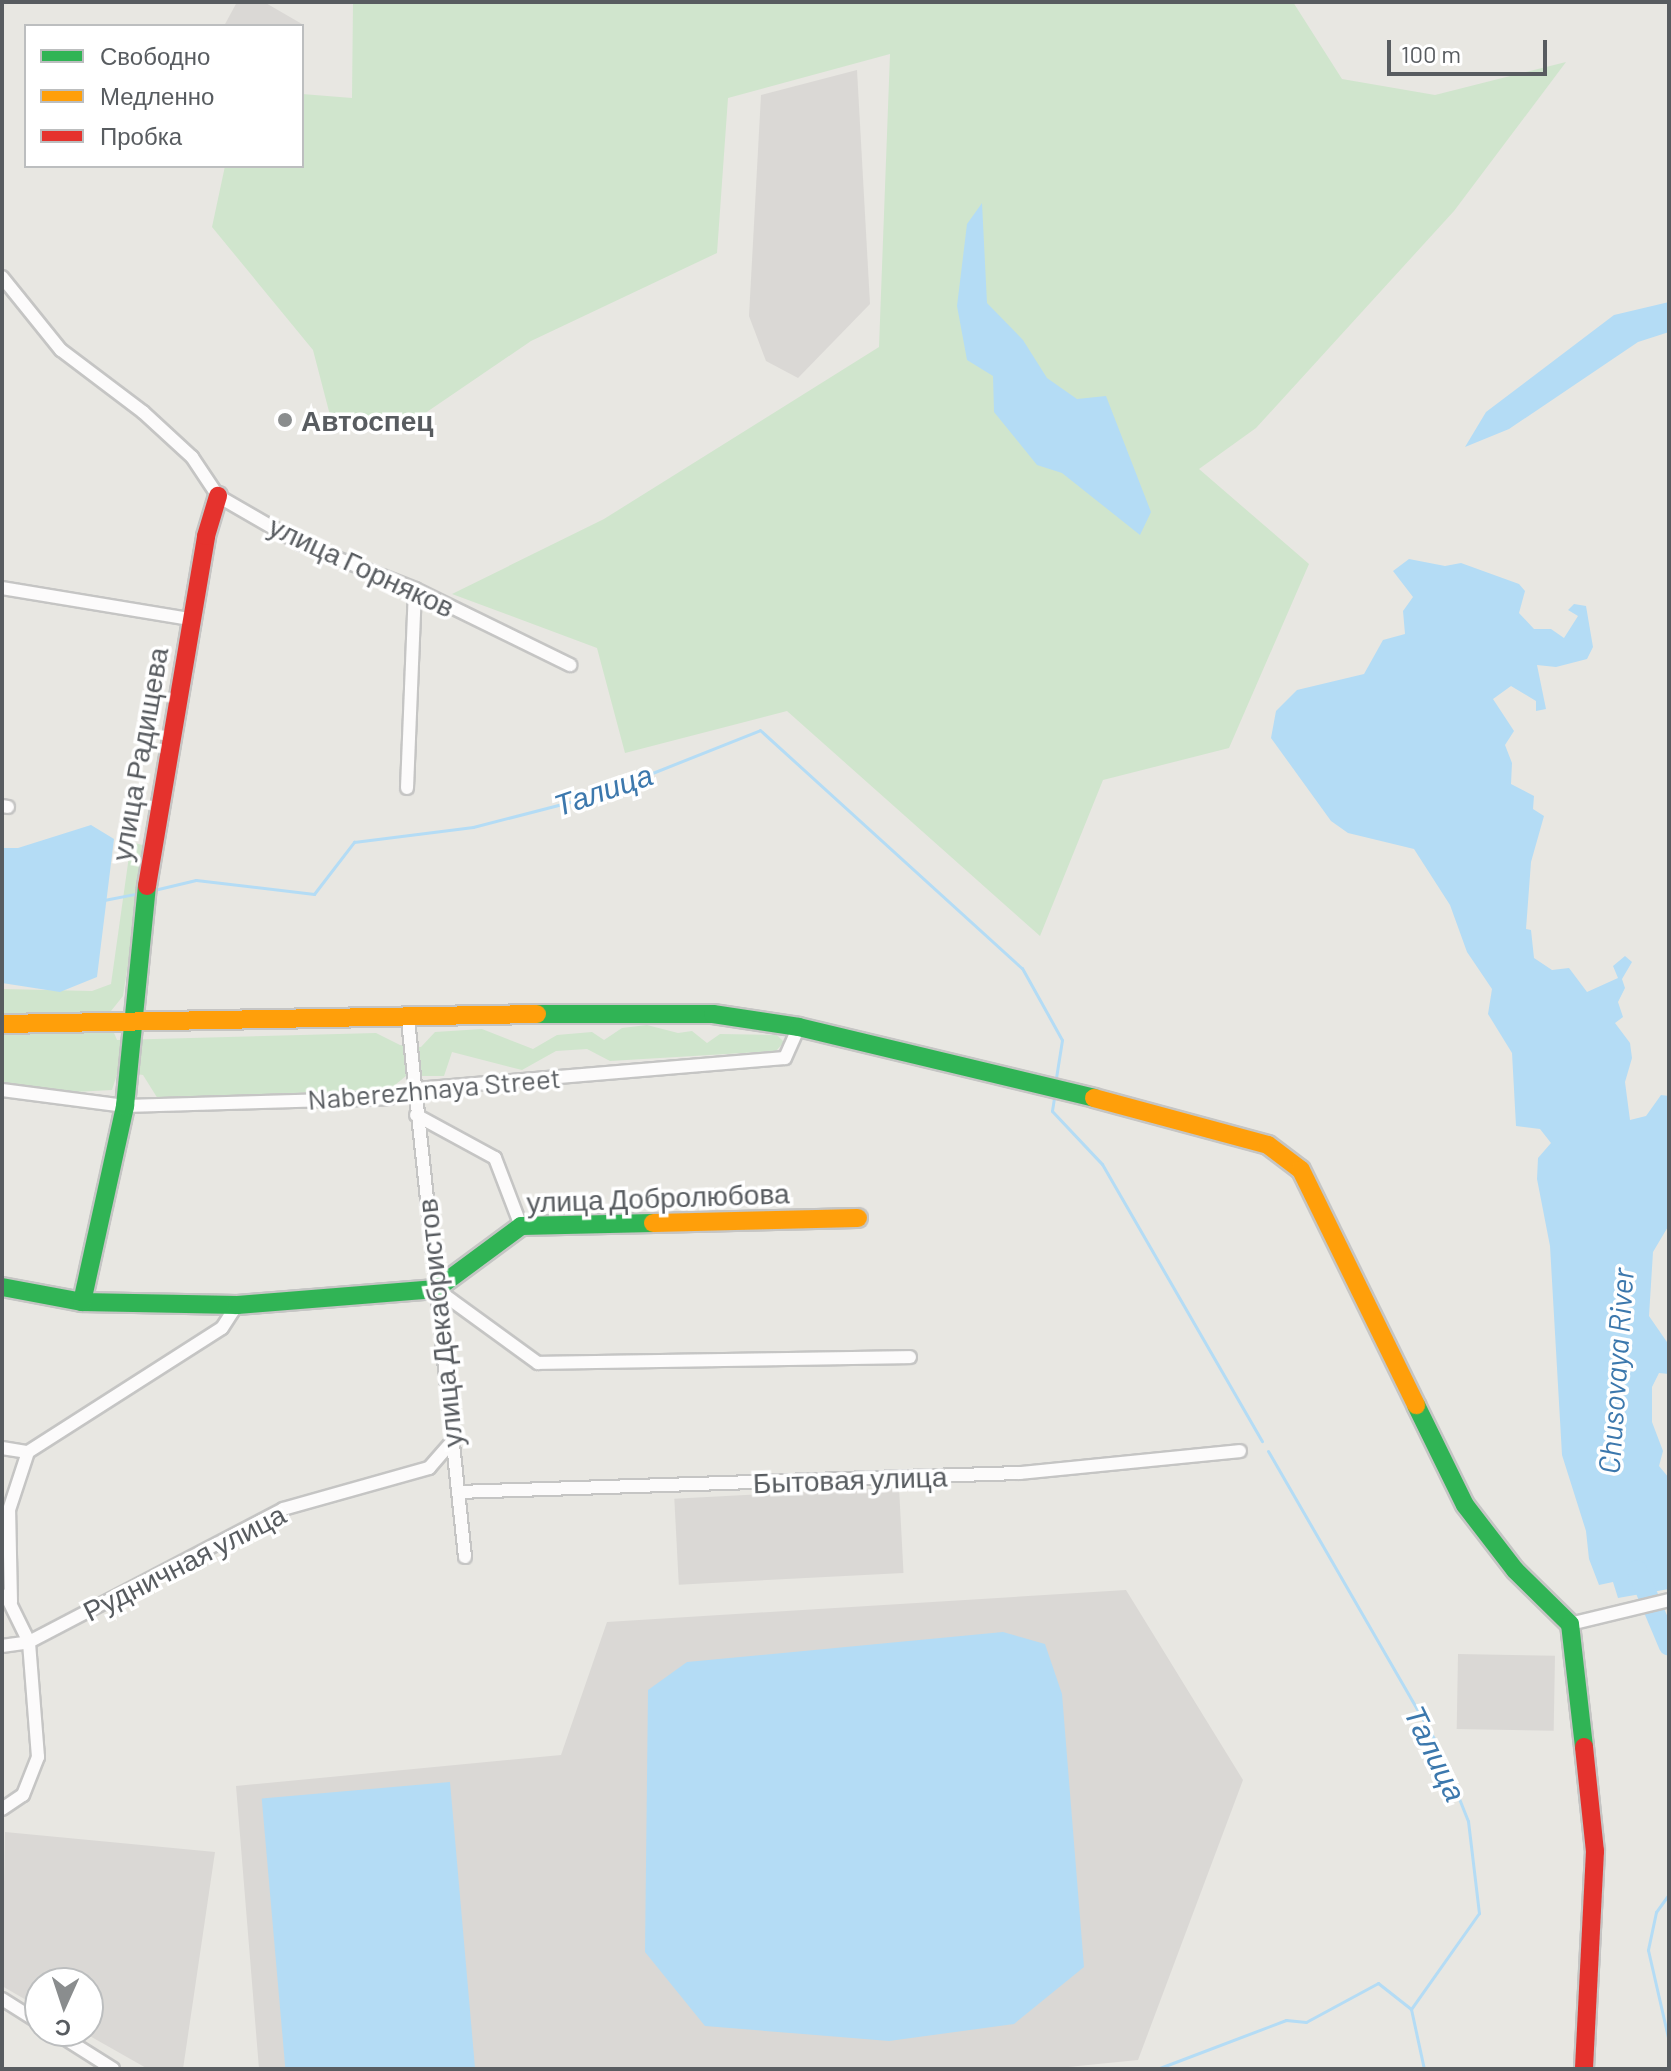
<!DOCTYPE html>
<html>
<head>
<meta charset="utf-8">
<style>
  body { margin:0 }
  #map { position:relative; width:1671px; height:2071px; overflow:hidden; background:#e8e7e2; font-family:Barlow,sans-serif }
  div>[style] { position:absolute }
  .industrial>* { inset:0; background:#dad8d5; transform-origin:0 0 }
  .green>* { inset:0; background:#d0e5cd }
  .water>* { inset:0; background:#b4dcf5; transform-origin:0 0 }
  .stream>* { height:3px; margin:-1.5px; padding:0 1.5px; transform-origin:1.5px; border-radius:1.5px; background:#b4dcf5 }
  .river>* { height:20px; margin:-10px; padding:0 10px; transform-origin:10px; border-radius:10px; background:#b4dcf5 }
  .roads { filter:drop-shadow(2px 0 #c5c5c4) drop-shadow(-2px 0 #c5c5c4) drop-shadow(0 2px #c5c5c4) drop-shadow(0 -2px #c5c5c4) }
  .street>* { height:12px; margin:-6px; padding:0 6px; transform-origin:6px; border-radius:6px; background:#fcfbfb }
  .fast>* { height:18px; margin:-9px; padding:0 9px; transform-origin:9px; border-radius:9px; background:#30b455 }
  .slow>* { height:18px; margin:-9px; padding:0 9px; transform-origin:9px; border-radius:9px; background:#ff9f0a }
  .jam>* { height:18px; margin:-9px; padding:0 9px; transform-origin:9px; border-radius:9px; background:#e5322d }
  .dots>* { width:22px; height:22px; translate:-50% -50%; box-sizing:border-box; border:4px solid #fff; border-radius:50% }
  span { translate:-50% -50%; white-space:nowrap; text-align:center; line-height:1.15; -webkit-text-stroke:7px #fff; paint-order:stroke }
  .poi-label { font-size:28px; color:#585c60; font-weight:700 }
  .left { translate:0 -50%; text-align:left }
  .street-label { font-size:28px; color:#585c60 }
  .water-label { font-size:30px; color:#3c78ad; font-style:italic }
  .frame { position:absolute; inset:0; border:4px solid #585c60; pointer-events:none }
  .legend { position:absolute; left:24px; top:24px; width:280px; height:144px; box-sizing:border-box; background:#fff; border:2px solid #bcbebf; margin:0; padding:10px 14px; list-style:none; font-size:24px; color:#585c60 }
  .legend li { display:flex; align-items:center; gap:16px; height:40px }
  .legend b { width:40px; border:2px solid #bcbebf }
  .north { position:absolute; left:24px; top:1967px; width:80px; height:80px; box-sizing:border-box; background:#fff; border:2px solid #bcbebf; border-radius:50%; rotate:183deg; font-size:22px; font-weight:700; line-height:32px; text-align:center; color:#585c60 }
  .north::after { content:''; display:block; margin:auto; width:28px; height:36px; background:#8a8d8e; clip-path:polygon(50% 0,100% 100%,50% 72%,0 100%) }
  .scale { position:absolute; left:1387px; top:40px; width:160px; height:36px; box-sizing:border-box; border:4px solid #585c60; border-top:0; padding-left:10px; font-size:24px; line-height:28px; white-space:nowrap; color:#585c60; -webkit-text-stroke:6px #fff; paint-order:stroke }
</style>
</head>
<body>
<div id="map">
  <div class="industrial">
    <i style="clip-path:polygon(237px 2px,264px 2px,302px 24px,224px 26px)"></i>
    <i style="clip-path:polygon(857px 70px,870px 304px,798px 378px,766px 361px,749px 316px,761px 95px)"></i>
    <i style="left:899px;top:1487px;width:86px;height:225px;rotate:87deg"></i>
    <i style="clip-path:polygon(1126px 1590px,1243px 1780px,1138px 2060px,1048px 2069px,259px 2069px,236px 1786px,561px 1755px,607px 1622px)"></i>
    <i style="left:1458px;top:1654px;width:97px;height:75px;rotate:1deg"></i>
    <i style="clip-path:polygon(5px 1832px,215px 1852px,183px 2069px,148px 2069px,81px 2031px,88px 2031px,88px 1983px,40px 1983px,40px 2008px,2px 1986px)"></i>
  </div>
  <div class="green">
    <i style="clip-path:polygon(353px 2px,1293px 2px,1342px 79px,1435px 95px,1566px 62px,1454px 211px,1256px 428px,1199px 469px,1309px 564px,1229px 748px,1103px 780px,1040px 936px,787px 711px,625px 753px,597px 648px,452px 594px,604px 519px,879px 347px,890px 54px,728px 98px,717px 253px,531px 341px,418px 418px,332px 423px,313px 350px,212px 227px,225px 166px,302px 166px,302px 94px,352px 98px)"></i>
    <i style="clip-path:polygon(131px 842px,146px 846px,123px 996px,107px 1016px,117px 1040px,376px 1033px,400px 1045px,421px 1047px,435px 1032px,482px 1029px,533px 1049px,557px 1035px,592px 1032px,604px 1040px,622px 1028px,647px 1025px,678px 1033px,692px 1031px,707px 1043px,720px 1034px,777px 1035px,784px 1042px,776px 1051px,610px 1061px,587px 1049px,556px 1051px,522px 1070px,452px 1052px,444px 1076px,406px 1076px,390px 1089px,158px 1099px,143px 1075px,118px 1071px,112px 1090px,74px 1092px,2px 1082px,2px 989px,92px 991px,111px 984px)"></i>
  </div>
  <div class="water">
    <i style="clip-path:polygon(982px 203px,987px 303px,1023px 340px,1047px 378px,1077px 399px,1106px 396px,1151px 512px,1140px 535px,1062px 473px,1037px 465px,994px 412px,993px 376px,967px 360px,957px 306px,967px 224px)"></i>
    <i style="clip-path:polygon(1669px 302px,1669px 332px,1638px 342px,1509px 429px,1465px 447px,1486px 412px,1614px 315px)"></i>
    <i style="clip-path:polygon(1409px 559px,1445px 566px,1461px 563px,1519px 584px,1525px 591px,1519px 613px,1534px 629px,1551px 629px,1564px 638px,1578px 616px,1568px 610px,1574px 604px,1586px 606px,1593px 647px,1587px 659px,1556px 667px,1537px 665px,1546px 709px,1536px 711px,1536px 701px,1511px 686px,1493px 699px,1514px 731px,1505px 745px,1512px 763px,1511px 784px,1534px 796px,1533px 809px,1544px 816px,1531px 862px,1526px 929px,1531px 930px,1534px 958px,1552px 970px,1569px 968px,1587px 992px,1618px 978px,1613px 966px,1625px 956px,1632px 962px,1622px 979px,1625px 988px,1618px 1002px,1623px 1017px,1615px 1023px,1630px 1043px,1632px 1058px,1625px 1082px,1630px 1120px,1646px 1116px,1661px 1095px,1669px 1096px,1669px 1225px,1653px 1252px,1649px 1316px,1669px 1345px,1669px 1374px,1659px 1373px,1652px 1387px,1652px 1422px,1663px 1451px,1659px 1466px,1669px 1478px,1669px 1589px,1618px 1598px,1613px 1582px,1599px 1585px,1589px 1559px,1586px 1531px,1562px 1455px,1550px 1246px,1537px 1179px,1538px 1158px,1551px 1143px,1540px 1129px,1516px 1126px,1512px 1053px,1488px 1014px,1492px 989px,1467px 952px,1450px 905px,1414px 849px,1348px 833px,1331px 821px,1271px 738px,1276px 711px,1297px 690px,1364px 674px,1383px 640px,1405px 634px,1403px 611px,1413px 597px,1393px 571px)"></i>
    <i style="clip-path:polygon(91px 825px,114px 839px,97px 977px,60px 992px,2px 983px,2px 848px,18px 848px)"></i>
    <i style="clip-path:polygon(1003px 1632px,1045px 1644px,1062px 1694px,1084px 1967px,1014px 2024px,889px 2041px,705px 2026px,645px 1952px,648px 1690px,687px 1662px)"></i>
    <i style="left:450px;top:1782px;width:288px;height:189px;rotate:85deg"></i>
  </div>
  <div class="stream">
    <i style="left:154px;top:890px;width:43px;rotate:-13.4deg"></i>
    <i style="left:196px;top:880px;width:119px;rotate:6.8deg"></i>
    <i style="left:314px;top:894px;width:66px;rotate:-52.4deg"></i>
    <i style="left:354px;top:842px;width:120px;rotate:-7.2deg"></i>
    <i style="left:473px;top:827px;width:128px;rotate:-14.5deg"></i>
    <i style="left:597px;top:795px;width:175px;rotate:-21.7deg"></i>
    <i style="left:760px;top:730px;width:354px;rotate:42.3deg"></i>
    <i style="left:1022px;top:968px;width:82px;rotate:60.9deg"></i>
    <i style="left:1062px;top:1040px;width:39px;rotate:99deg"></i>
    <i style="left:104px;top:900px;width:36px;rotate:-11deg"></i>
    <i style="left:1054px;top:1098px;width:13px;rotate:99deg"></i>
    <i style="left:1052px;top:1111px;width:73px;rotate:46.7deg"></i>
    <i style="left:1102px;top:1164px;width:320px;rotate:60deg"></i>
    <i style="left:1268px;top:1451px;width:340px;rotate:60deg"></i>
    <i style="left:1438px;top:1746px;width:81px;rotate:68.2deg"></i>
    <i style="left:1468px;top:1821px;width:93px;rotate:83.2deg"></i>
    <i style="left:1479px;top:1913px;width:118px;rotate:125.3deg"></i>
    <i style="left:1411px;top:2009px;width:61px;rotate:77.8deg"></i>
    <i style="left:1669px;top:1894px;width:22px;rotate:126deg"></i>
    <i style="left:1656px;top:1912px;width:39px;rotate:102deg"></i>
    <i style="left:1648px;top:1950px;width:94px;rotate:77.1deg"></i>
    <i style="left:1157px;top:2069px;width:138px;rotate:-20.8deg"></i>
    <i style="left:1286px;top:2020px;width:20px;rotate:6deg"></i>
    <i style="left:1306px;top:2022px;width:82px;rotate:-28.4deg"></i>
    <i style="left:1378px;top:1983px;width:42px;rotate:38.2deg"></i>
  </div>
  <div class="river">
    <i style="left:1637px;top:1570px;width:82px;rotate:67.2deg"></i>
  </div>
  <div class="roads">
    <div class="street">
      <i style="left:2px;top:277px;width:94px;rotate:51.1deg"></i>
      <i style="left:61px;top:350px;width:103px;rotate:37.1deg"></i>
      <i style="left:143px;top:412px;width:67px;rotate:42.6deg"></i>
      <i style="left:192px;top:457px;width:47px;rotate:56.3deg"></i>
      <i style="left:218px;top:496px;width:96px;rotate:30deg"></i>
      <i style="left:301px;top:544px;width:123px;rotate:21.5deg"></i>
      <i style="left:415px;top:589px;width:173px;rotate:26.1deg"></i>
      <i style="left:2px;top:588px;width:191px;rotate:9.4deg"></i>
      <i style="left:407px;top:788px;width:199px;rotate:-87.7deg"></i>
      <i style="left:2px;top:806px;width:6px;rotate:9deg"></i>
      <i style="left:408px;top:1020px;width:540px;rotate:83.94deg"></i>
      <i style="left:2px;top:1090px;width:124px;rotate:7.4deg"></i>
      <i style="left:125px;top:1106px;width:264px;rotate:-1.7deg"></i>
      <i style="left:389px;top:1098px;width:28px;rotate:-18deg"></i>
      <i style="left:416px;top:1089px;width:370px;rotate:-4.8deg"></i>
      <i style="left:785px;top:1058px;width:34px;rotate:-66deg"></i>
      <i style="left:416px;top:1115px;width:90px;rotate:28.6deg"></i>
      <i style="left:495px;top:1158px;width:73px;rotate:69.1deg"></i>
      <i style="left:436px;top:1289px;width:126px;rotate:36deg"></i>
      <i style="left:538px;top:1363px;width:372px;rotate:-0.9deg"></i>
      <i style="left:2px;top:1448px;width:26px;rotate:9deg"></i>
      <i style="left:458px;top:1492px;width:562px;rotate:-1.94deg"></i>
      <i style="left:1020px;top:1473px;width:221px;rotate:-5.7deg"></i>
      <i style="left:11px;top:1602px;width:92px;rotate:-91.2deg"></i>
      <i style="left:9px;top:1510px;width:61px;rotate:-71.9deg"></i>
      <i style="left:28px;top:1452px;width:230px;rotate:-32.6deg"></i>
      <i style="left:222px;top:1328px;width:27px;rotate:-57deg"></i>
      <i style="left:1570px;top:1624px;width:102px;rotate:-13.6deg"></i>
      <i style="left:2px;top:1646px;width:27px;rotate:-8deg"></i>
      <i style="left:29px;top:1642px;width:287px;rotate:-27.6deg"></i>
      <i style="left:283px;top:1509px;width:152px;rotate:-15.7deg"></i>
      <i style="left:429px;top:1468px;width:33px;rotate:-49deg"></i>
      <i style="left:2px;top:1809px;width:25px;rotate:-34deg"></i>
      <i style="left:23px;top:1795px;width:41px;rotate:-68.5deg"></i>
      <i style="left:38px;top:1757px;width:115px;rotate:-94.5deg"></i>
      <i style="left:29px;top:1642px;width:52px;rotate:-116.1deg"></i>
      <i style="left:2px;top:1999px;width:45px;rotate:32.3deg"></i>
      <i style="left:53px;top:2031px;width:71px;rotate:32.3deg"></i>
    </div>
    <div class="fast">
      <i style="left:537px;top:1014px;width:176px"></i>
      <i style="left:713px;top:1014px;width:87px;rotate:8.6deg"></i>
      <i style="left:799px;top:1027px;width:303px;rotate:13.5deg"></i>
      <i style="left:2px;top:1287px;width:81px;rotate:10.6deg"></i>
      <i style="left:82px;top:1302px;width:155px;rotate:1.1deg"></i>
      <i style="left:237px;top:1305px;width:200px;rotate:-4.6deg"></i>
      <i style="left:436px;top:1289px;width:106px;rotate:-36.5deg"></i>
      <i style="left:521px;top:1226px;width:132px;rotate:-1.3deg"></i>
      <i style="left:82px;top:1302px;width:201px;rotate:-77.6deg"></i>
      <i style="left:125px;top:1106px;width:221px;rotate:-84.3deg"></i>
      <i style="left:1416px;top:1405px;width:111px;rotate:63.9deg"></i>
      <i style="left:1465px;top:1505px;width:82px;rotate:52.4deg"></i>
      <i style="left:1515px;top:1570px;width:77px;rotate:44.5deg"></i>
      <i style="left:1570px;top:1624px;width:124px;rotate:83.5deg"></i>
    </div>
    <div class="slow">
      <i style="left:2px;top:1024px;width:535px;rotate:-1.07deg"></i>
      <i style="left:1094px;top:1098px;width:180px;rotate:15.1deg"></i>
      <i style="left:1268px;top:1145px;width:41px;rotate:37.1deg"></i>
      <i style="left:1301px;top:1170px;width:262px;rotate:63.9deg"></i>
      <i style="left:653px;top:1223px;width:205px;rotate:-1.4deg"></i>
    </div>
    <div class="jam">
      <i style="left:147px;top:886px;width:355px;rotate:-80.4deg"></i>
      <i style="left:206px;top:536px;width:42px;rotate:-73.3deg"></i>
      <i style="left:1584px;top:1747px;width:105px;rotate:84deg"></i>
      <i style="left:1595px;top:1851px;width:218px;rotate:92.9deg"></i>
    </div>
  </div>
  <div class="dots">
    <i style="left:285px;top:420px;background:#8a8d8e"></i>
  </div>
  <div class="poi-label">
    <span class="left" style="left:301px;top:420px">Автоспец</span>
  </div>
  <div class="street-label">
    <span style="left:362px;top:566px;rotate:25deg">улица Горняков</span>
    <span style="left:139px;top:754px;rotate:-80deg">улица Радищева</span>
    <span style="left:434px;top:1088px;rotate:-5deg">Naberezhnaya Street</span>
    <span style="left:658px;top:1197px;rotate:-2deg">улица Добролюбова</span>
    <span style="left:439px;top:1323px;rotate:-96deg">улица Декабристов</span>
    <span style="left:850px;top:1479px;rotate:-2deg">Бытовая улица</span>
    <span style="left:184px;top:1562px;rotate:-27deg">Рудничная улица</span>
  </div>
  <div class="water-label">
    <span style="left:603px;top:789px;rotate:-19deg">Талица</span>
    <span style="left:1615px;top:1371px;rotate:-86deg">Chusovaya River</span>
    <span style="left:1436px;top:1753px;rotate:64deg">Талица</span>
  </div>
  <div class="frame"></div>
  <ul class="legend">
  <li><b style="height:10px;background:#30b455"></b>Свободно</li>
  <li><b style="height:10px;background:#ff9f0a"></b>Медленно</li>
  <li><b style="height:10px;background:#e5322d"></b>Пробка</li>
  </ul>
  <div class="north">С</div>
  <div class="scale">100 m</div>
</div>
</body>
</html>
